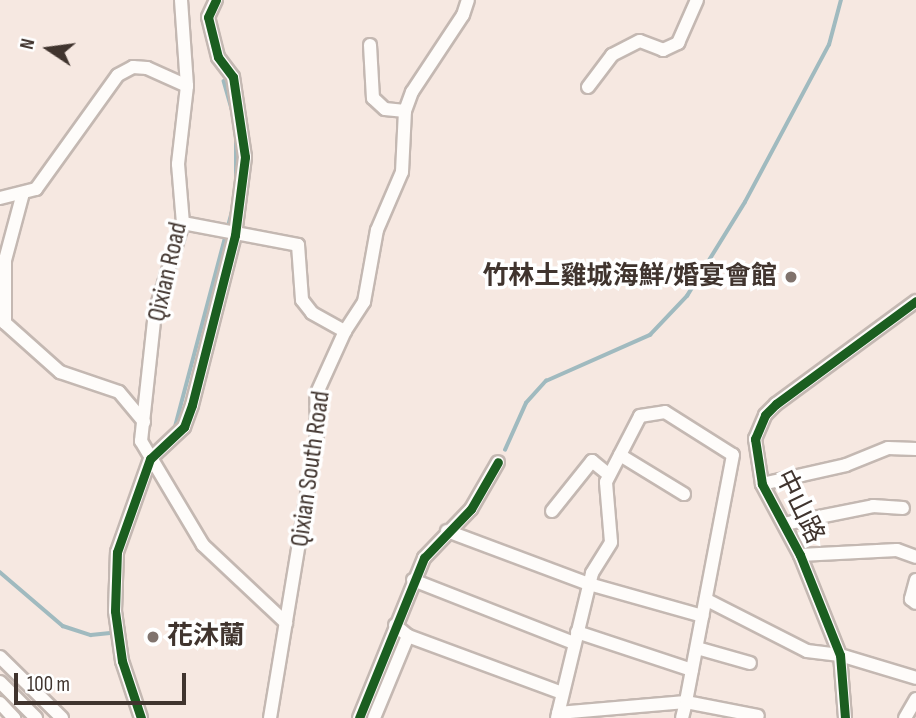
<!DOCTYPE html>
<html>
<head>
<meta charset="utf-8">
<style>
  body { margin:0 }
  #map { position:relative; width:916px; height:718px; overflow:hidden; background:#f6e8e1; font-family:"Sofia Sans Condensed","Noto Sans TC",sans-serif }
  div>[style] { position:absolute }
  .stream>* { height:3.5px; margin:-1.75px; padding:0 1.75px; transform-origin:1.75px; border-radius:1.75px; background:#a0babf }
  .roads { filter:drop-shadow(2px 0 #c4b8b2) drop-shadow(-2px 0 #c4b8b2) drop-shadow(0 2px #c4b8b2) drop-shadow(0 -2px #c4b8b2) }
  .minor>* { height:12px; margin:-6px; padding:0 6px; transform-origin:6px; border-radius:6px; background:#fefcfa }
  .cycleway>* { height:9px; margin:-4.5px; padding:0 4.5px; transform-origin:4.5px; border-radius:4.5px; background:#1b5e20 }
  .dots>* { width:19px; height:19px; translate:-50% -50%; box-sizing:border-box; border:4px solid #fff; border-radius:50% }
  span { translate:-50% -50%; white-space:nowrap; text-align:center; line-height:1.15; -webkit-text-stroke:7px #fff; paint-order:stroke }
  .street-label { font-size:26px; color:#40342e }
  .poi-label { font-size:26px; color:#40342e; font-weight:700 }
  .right { translate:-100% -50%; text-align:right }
  .left { translate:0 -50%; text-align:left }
  .north { position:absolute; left:14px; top:14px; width:70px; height:70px; -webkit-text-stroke:5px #fff; paint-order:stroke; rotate:283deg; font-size:19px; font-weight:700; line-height:28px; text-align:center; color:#40342e }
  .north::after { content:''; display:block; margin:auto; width:24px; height:32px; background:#40342e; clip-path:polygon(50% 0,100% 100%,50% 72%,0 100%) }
  .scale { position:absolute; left:14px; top:673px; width:172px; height:32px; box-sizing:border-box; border:4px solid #40342e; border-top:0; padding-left:9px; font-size:21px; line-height:24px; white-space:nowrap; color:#40342e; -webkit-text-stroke:5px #fff; paint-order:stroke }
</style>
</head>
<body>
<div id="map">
  <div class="stream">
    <i style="left:224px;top:81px;width:29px;rotate:74deg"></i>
    <i style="left:236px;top:182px;width:45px;rotate:-90deg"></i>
    <i style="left:175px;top:427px;width:228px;rotate:-75.2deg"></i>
    <i style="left:505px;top:450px;width:51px;rotate:-65.9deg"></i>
    <i style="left:526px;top:403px;width:30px;rotate:-48deg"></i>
    <i style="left:546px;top:381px;width:114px;rotate:-23.9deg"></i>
    <i style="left:650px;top:335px;width:54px;rotate:-46.5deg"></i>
    <i style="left:687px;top:296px;width:110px;rotate:-58.3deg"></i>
    <i style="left:745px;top:202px;width:178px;rotate:-61.9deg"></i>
    <i style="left:829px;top:45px;width:47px;rotate:-75.1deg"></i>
    <i style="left:0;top:572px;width:83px;rotate:40.6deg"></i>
    <i style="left:63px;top:626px;width:29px;rotate:18deg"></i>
    <i style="left:91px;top:635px;width:19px;rotate:-6deg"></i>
  </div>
  <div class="roads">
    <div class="minor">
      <i style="left:181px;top:0;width:86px;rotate:86deg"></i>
      <i style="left:187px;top:86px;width:79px;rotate:96.6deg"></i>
      <i style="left:178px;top:164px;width:59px;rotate:85.2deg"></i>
      <i style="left:183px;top:223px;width:93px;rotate:107.5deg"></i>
      <i style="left:155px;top:312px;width:130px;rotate:96.2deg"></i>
      <i style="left:141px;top:441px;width:121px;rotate:59.2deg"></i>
      <i style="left:203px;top:545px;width:114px;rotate:43.2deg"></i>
      <i style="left:370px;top:45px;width:53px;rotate:86.8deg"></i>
      <i style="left:373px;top:98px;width:16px;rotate:43deg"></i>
      <i style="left:385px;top:109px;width:20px;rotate:6deg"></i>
      <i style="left:588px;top:87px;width:40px;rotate:-53deg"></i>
      <i style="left:612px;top:55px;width:31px;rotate:-27deg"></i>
      <i style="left:640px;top:41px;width:25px;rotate:21deg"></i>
      <i style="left:663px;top:50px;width:17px;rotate:-25deg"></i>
      <i style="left:678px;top:43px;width:47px;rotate:-66.2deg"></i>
      <i style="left:23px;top:193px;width:69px;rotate:105deg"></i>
      <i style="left:5px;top:260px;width:63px;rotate:90deg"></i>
      <i style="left:5px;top:323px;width:74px;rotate:41.7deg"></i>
      <i style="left:60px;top:372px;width:62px;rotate:18.7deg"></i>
      <i style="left:119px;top:392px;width:39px;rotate:50deg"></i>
      <i style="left:0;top:198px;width:37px;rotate:-14deg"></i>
      <i style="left:36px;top:189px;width:140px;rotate:-54.3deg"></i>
      <i style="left:118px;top:75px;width:17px;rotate:-28deg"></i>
      <i style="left:133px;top:67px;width:14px;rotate:4deg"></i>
      <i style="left:147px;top:68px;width:44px;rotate:24.2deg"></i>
      <i style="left:183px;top:223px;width:117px;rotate:10.8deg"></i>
      <i style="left:298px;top:245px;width:55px;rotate:85.8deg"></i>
      <i style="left:302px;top:300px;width:16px;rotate:52deg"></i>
      <i style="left:312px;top:313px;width:38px;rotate:29deg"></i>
      <i style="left:620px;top:455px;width:75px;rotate:31.4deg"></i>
      <i style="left:762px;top:484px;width:86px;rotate:-12.7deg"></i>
      <i style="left:846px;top:465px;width:45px;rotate:-22deg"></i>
      <i style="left:888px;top:448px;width:28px;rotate:2deg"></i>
      <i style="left:552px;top:511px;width:64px;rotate:-51.3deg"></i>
      <i style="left:592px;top:461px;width:22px;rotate:39deg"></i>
      <i style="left:784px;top:524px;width:91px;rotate:-11.4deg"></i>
      <i style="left:873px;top:506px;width:30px;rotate:4deg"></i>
      <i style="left:447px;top:531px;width:152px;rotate:20.5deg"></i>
      <i style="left:589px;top:584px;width:118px;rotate:15.7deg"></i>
      <i style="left:800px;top:555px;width:97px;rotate:-3deg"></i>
      <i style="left:897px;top:550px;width:20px;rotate:20deg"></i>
      <i style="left:413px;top:580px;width:173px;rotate:21.4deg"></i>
      <i style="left:916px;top:580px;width:20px;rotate:105deg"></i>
      <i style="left:911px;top:599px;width:6px;rotate:39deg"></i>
      <i style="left:707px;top:600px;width:112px;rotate:27deg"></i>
      <i style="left:807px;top:651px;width:33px;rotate:7deg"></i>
      <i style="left:840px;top:655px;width:79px;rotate:16.8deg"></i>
      <i style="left:395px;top:625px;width:17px;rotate:40deg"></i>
      <i style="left:408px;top:636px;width:164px;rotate:20.3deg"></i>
      <i style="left:577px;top:632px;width:121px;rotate:18.3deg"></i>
      <i style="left:697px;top:648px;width:55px;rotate:15.8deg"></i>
      <i style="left:0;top:657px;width:87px;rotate:44.5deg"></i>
      <i style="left:0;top:682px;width:51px;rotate:45deg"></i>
      <i style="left:0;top:703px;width:21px;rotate:47deg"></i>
      <i style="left:558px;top:713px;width:128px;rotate:-4.9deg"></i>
      <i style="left:686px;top:702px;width:16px;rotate:104deg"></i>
      <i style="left:141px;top:718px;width:60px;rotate:-108.4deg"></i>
      <i style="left:122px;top:661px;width:50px;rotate:-98deg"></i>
      <i style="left:115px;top:611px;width:59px;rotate:-88.1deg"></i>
      <i style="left:117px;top:552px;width:99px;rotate:-70.5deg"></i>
      <i style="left:150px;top:459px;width:47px;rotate:-43.3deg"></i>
      <i style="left:184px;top:427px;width:23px;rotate:-70deg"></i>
      <i style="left:192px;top:405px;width:175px;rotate:-75.8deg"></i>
      <i style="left:235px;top:235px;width:79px;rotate:-82.7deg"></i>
      <i style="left:245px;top:157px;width:81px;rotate:-98.5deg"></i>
      <i style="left:233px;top:77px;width:25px;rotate:-127deg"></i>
      <i style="left:218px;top:57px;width:41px;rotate:-104deg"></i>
      <i style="left:208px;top:17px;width:19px;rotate:-65deg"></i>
      <i style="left:270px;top:718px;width:288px;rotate:-80.6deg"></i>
      <i style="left:317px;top:434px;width:39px;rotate:-91deg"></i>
      <i style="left:316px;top:395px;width:70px;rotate:-65.6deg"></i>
      <i style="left:345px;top:331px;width:35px;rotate:-57deg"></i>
      <i style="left:364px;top:302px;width:73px;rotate:-79.8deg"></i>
      <i style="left:377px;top:230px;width:63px;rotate:-66.7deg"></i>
      <i style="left:402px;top:172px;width:61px;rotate:-87.2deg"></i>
      <i style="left:405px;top:111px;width:20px;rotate:-70deg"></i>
      <i style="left:412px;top:92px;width:92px;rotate:-56.5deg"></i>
      <i style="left:463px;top:15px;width:16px;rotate:-72deg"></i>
      <i style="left:359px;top:718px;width:173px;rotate:-67.9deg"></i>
      <i style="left:424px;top:558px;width:68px;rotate:-46.2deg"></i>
      <i style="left:471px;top:509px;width:54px;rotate:-60.1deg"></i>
      <i style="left:374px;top:718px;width:89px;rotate:-67.5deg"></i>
      <i style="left:557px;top:718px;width:149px;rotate:-76.4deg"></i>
      <i style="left:592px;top:573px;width:36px;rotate:-58deg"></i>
      <i style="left:611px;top:542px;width:60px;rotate:-94.8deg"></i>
      <i style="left:606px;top:482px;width:74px;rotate:-62.7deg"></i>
      <i style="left:640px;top:416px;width:25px;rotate:-9deg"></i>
      <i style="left:665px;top:412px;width:80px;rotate:32.3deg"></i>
      <i style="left:733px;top:455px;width:251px;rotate:100.8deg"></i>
      <i style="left:686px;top:702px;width:73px;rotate:11deg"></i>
      <i style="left:845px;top:718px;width:63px;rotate:-94.5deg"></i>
      <i style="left:840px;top:655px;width:108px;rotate:-111.8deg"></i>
      <i style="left:800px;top:555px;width:81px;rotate:-118.2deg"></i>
      <i style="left:762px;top:484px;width:46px;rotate:-98.8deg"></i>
      <i style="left:755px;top:439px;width:26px;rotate:-67deg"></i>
      <i style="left:765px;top:415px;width:16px;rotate:-45deg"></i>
      <i style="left:776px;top:404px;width:174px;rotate:-36.3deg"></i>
      <i style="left:905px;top:718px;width:22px;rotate:-60deg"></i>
    </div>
  </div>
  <div class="cycleway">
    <i style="left:141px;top:718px;width:60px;rotate:-108.4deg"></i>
    <i style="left:122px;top:661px;width:50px;rotate:-98deg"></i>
    <i style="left:115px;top:611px;width:59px;rotate:-88.1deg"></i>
    <i style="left:117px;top:552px;width:99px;rotate:-70.5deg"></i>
    <i style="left:150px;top:459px;width:47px;rotate:-43.3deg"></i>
    <i style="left:184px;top:427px;width:23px;rotate:-70deg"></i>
    <i style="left:192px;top:405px;width:175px;rotate:-75.8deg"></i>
    <i style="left:235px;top:235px;width:79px;rotate:-82.7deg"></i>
    <i style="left:245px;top:157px;width:81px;rotate:-98.5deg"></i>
    <i style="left:233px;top:77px;width:25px;rotate:-127deg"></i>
    <i style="left:218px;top:57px;width:41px;rotate:-104deg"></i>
    <i style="left:208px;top:17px;width:19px;rotate:-65deg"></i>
    <i style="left:359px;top:718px;width:173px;rotate:-67.9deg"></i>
    <i style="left:424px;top:558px;width:68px;rotate:-46.2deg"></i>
    <i style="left:471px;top:509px;width:54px;rotate:-60.1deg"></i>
    <i style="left:845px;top:718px;width:63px;rotate:-94.5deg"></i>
    <i style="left:840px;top:655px;width:108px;rotate:-111.8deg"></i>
    <i style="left:800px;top:555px;width:81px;rotate:-118.2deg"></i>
    <i style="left:762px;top:484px;width:46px;rotate:-98.8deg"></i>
    <i style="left:755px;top:439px;width:26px;rotate:-67deg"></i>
    <i style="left:765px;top:415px;width:16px;rotate:-45deg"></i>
    <i style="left:776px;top:404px;width:174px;rotate:-36.3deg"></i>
  </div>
  <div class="dots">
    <i style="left:791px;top:277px;background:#80736d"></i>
    <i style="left:153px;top:637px;background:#80736d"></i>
  </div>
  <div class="street-label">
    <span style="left:168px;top:272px;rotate:-77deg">Qixian Road</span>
    <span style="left:311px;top:469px;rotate:-82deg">Qixian South Road</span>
    <span style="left:799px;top:507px;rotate:64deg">中山路</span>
  </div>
  <div class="poi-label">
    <span class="right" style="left:777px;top:277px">竹林土雞城海鮮/婚宴會館</span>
    <span class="left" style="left:167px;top:637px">花沐蘭</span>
  </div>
  <div class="north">N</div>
  <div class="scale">100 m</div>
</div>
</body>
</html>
